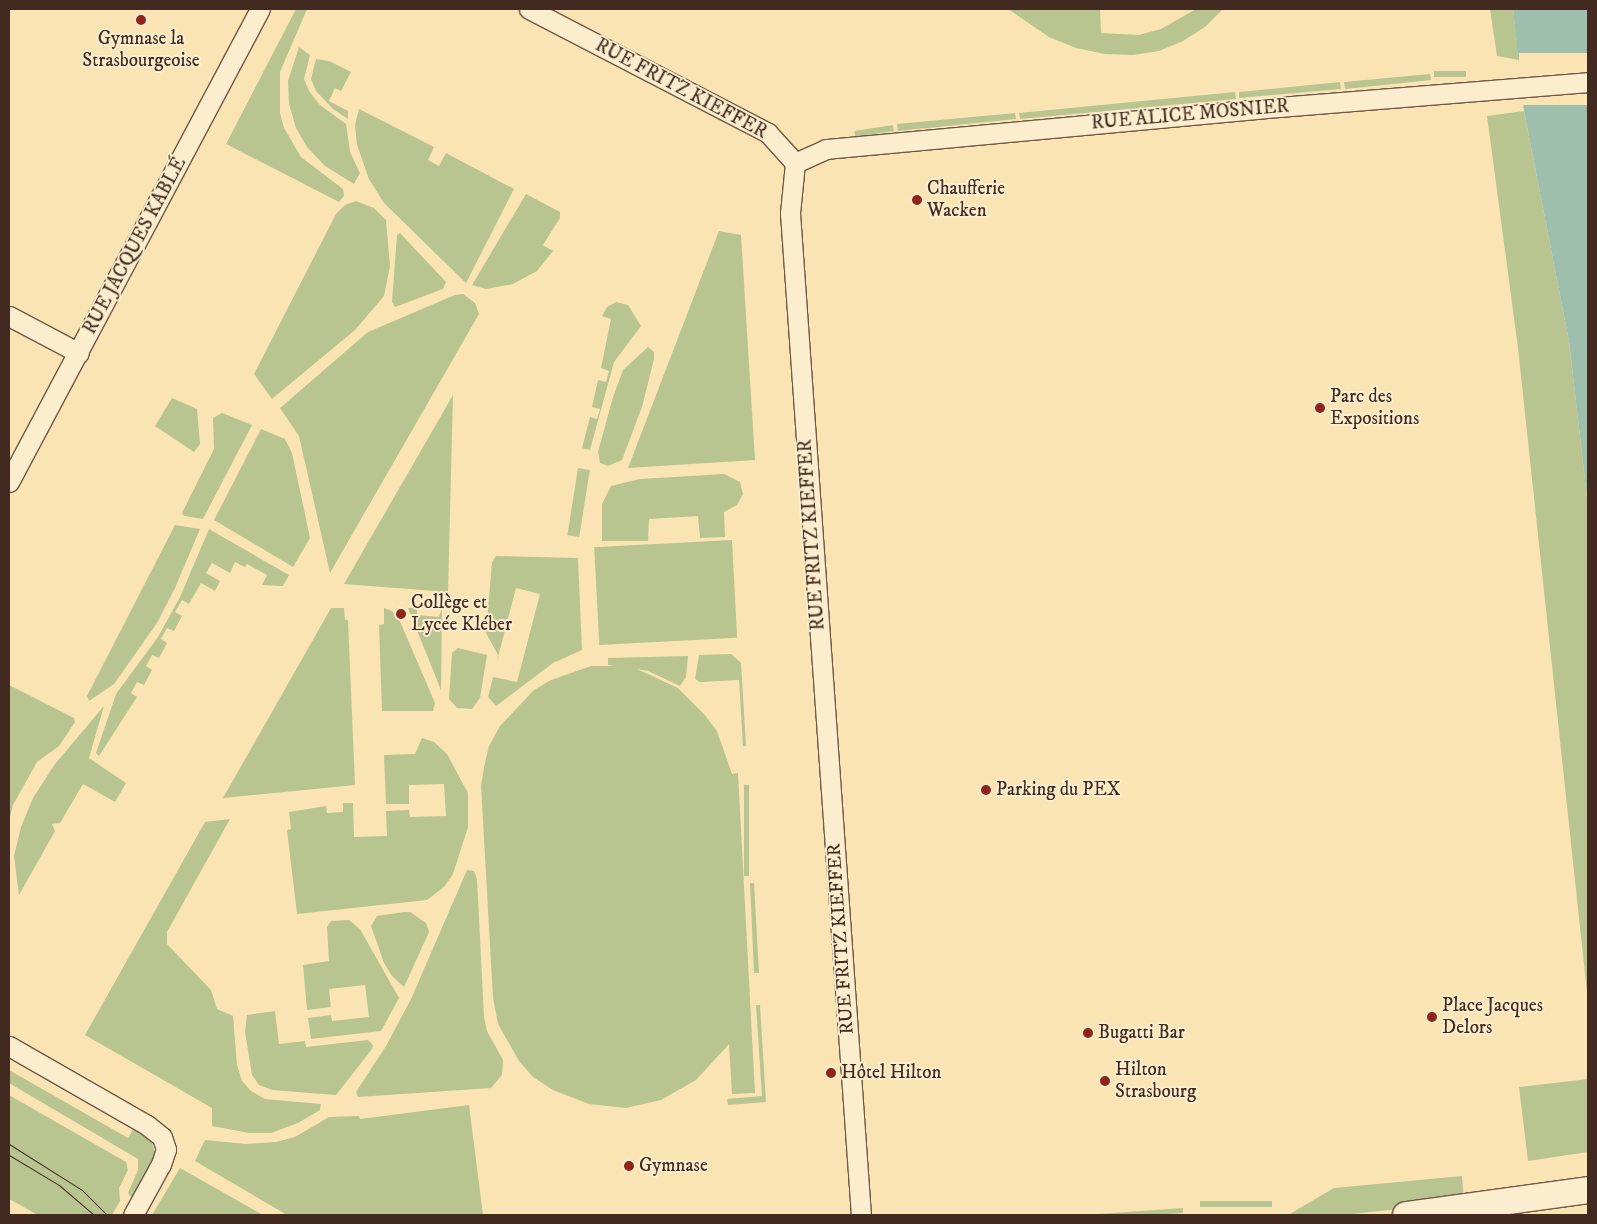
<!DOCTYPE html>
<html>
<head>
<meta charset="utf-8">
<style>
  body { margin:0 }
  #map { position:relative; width:1597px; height:1224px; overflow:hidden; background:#fbe4b3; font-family:"IM FELL DW Pica",serif }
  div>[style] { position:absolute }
  .green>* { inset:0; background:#b8c591; transform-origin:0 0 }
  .water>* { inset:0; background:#9fbfae }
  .pier>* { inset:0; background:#fbe4b3; transform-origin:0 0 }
  .roads { filter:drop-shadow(1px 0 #705846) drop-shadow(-1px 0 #705846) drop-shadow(0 1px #705846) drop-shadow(0 -1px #705846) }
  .street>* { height:19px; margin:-9.5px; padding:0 9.5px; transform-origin:9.5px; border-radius:9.5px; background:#fcedce }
  .secondary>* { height:26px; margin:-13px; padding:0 13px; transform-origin:13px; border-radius:13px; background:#fcedce }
  .tram>* { height:1px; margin:-0.5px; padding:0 0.5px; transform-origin:0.5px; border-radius:0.5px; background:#422a21 }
  .dots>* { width:14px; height:14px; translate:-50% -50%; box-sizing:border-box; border:2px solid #fcedce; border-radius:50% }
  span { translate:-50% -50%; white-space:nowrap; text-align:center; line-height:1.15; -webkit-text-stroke:4px #fcedce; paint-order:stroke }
  .poi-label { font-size:19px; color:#422a21 }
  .left { translate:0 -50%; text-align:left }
  .street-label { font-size:19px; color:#422a21 }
  .frame { position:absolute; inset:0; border:10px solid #422a21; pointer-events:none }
</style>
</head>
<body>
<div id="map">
  <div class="green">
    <i style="clip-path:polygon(296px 9px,307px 9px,280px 72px,280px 113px,284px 128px,301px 157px,343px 189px,344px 196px,339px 202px,226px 144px)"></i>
    <i style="clip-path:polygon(1008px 9px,1100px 9px,1101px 33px,1139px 35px,1161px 29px,1196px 9px,1223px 9px,1205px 27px,1183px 41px,1159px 51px,1133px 55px,1105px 54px,1076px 48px,1049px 37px)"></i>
    <i style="clip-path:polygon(1490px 9px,1513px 9px,1519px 60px,1497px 56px)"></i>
    <i style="clip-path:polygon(299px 47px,310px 55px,304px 79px,309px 91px,320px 105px,346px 124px,350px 152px,360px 173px,354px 184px,325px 166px,307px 147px,296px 128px,289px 104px,288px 81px)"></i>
    <i style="clip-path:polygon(316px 59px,329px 61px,351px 72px,341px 91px,335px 88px,329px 101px,348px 111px,348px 119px,333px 109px,316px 91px,311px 79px)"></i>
    <i style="left:1466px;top:71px;width:6px;height:32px;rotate:90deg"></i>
    <i style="clip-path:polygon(1430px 74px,1431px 80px,1345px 89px,1344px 82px)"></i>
    <i style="clip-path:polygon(1340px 82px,1341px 89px,1239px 98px,1239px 92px)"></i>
    <i style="clip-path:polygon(1235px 92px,1236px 99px,1020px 119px,1019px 113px)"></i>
    <i style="clip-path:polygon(359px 109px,434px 147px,428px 160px,439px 166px,446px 153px,514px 189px,466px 283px,384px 203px,369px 179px,357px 145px,355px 125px)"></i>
    <i style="clip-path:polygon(1524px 111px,1569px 341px,1588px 506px,1588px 1002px,1518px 348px,1487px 116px)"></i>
    <i style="clip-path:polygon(1015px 113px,1016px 119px,898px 131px,897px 124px)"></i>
    <i style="left:893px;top:125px;width:6px;height:39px;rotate:81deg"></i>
    <i style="clip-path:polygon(526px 194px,560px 212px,560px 218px,543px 245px,553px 251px,537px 271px,513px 284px,486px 289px,472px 285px)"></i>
    <i style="clip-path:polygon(356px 201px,374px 208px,386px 220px,390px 266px,384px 296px,355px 330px,272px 399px,254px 374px,336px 214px,345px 205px)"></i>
    <i style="clip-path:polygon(719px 231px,741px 235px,755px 460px,628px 468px)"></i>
    <i style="clip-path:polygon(400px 233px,446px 282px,443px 289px,395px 307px,392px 302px,397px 235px)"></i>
    <i style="clip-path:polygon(463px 294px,475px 303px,479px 314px,330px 573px,299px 436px,280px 408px,368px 332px,455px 295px)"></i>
    <i style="clip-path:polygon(616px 302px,628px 305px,641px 326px,614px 362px,590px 450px,582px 448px,590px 417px,597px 419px,600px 409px,592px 407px,598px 380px,606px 382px,609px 371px,601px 368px,611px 319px,602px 316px,607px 307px)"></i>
    <i style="clip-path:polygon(648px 347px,654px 352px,654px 359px,642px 407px,622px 460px,608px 466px,600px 463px,598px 452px,613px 397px,623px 370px)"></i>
    <i style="clip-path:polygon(453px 395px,448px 592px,344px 584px)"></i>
    <i style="clip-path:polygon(172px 398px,197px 409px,200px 444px,194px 452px,155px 426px)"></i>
    <i style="clip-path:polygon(222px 413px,252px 425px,203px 519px,184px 516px,182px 513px,214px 449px,213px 418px)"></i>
    <i style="clip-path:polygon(261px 429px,285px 439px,292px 453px,310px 538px,293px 567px,214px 520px)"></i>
    <i style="left:578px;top:468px;width:12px;height:68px;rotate:9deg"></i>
    <i style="clip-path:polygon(724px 474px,740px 482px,743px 494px,737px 505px,724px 512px,725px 537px,700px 538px,698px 516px,649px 519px,648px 541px,602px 541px,602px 504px,611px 486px,640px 479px)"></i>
    <i style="clip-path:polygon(175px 525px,200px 529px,175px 588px,157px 623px,114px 684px,89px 701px,87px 696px)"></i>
    <i style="clip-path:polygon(209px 529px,289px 575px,283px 586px,262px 585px,267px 575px,247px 564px,245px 567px,235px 562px,230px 573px,212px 563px,206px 573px,220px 581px,215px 591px,201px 583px,189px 604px,182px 600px,175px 612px,182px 616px,174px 631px,167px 628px,161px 639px,167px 643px,159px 658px,152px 655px,146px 666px,152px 670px,144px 685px,137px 682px,131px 693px,137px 697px,99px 756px,96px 753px,116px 694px,158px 637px,180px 597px)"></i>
    <i style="left:732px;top:540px;width:98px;height:138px;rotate:87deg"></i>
    <i style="clip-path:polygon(496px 556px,578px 558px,582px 650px,553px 663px,496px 706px,488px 697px,493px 677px,517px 682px,540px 594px,516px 588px,497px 661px,498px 655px,486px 633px,492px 562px)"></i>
    <i style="clip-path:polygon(331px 608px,344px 608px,345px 620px,348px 620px,355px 785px,223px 798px)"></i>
    <i style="clip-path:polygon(384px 608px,392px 611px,399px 619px,435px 703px,433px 711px,382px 711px,379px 625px,384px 624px)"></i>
    <i style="clip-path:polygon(408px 608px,417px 608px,417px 615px,439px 617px,442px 608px,441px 690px)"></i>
    <i style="clip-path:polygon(458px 648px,487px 655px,480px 698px,472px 709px,457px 708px,449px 699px,452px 653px)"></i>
    <i style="clip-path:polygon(731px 654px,741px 663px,746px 746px,743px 746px,739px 680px,700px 682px,695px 679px,699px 655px)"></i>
    <i style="clip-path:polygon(688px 656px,686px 677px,680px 686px,648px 671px,637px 669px,678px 688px,704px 714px,717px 731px,732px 774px,738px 773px,755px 1093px,732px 1094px,729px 1044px,696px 1080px,661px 1100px,626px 1108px,589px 1104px,553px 1090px,533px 1077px,519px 1061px,498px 1024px,493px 998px,481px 786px,484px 767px,489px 746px,500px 726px,534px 690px,551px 680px,591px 666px,614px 666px,608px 665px,608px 658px)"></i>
    <i style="clip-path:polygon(9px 685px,74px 718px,75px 722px,59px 746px,37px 762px,13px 805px,9px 821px)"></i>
    <i style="clip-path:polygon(104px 706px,89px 758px,126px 783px,115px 802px,83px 784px,60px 823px,52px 824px,55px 831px,19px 895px,14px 856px,21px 827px,33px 798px,55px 764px)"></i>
    <i style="clip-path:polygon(422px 738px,434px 742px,447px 754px,468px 793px,468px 827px,453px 874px,444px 887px,427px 900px,297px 914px,287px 830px,291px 829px,289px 812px,326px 806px,327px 813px,343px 812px,343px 803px,353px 803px,354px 837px,387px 836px,386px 811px,409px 810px,410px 817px,446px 816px,444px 784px,409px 785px,409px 804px,386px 804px,384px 755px,415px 754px)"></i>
    <i style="left:744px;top:785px;width:5px;height:91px"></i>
    <i style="clip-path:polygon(230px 819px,167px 932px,167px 944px,211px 990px,217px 1009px,233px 1016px,237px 1065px,242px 1081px,251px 1091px,265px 1099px,321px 1104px,320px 1110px,298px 1123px,271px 1133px,249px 1133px,212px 1126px,212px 1108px,85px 1035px,205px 822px)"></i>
    <i style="clip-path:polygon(467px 870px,474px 871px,477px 879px,484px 1017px,487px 1031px,503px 1060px,502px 1075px,491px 1088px,358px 1097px,356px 1092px,386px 1046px,411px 999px)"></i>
    <i style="clip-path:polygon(750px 883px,754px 883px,759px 973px,754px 973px)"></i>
    <i style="clip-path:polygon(404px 912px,410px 912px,426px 923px,429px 932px,404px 987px,392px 976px,384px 963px,371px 926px,377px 916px)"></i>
    <i style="clip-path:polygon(349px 920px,360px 929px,399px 998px,381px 1031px,311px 1039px,308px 1018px,331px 1015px,332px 1021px,369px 1017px,365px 985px,329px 989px,331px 1007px,307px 1010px,303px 965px,329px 961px,327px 927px,331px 921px)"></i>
    <i style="clip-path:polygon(756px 1005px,760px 1005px,766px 1102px,728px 1105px,727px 1099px,762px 1096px)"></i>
    <i style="clip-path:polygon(275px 1011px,279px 1044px,305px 1041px,306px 1047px,368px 1040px,373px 1045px,372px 1049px,336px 1095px,272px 1090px,259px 1085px,252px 1075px,245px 1032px,247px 1015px)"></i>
    <i style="clip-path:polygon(9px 1070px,128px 1138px,135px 1126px,150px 1136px,156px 1157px,134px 1201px,128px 1193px,138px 1170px,138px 1159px,9px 1083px)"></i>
    <i style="clip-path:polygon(1588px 1079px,1588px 1152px,1528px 1161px,1519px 1087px)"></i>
    <i style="clip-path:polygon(9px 1095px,126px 1162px,128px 1170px,119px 1188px,120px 1201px,112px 1215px,38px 1215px,9px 1199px)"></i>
    <i style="clip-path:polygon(469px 1105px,483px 1215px,287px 1215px,195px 1161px,205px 1140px,246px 1144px,276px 1142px,295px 1137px,329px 1117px,359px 1116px,360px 1119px)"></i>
    <i style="clip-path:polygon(180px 1168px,263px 1215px,152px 1215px)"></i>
    <i style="clip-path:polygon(1462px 1176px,1464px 1202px,1343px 1215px,1288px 1215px,1334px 1188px)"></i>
    <i style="left:1272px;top:1201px;width:6px;height:72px;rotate:90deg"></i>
    <i style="clip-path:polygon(1183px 1208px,1183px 1213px,1157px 1215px,1085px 1215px)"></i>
  </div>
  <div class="water">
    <i style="clip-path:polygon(1513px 9px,1588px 9px,1588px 506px,1569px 341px,1524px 111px)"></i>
  </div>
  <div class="pier">
    <i style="left:1588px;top:53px;width:52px;height:69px;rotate:90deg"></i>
  </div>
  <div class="roads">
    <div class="street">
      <i style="left:529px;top:9px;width:269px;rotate:27.4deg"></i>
      <i style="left:768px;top:133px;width:40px;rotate:48deg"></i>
      <i style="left:795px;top:163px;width:50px;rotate:95.7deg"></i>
      <i style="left:790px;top:213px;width:1005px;rotate:85.95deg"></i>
      <i style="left:795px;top:163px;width:34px;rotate:-24deg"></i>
      <i style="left:826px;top:149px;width:455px;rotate:-5.3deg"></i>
      <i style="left:1279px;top:107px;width:310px;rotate:-4.6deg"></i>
      <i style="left:9px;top:316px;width:79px;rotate:27.9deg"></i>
      <i style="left:9px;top:482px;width:535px;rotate:-62.05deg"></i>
      <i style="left:9px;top:1046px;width:159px;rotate:29.8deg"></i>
      <i style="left:147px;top:1125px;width:19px;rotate:39deg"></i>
      <i style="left:162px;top:1137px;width:13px;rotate:72deg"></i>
      <i style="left:166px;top:1149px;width:16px;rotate:108deg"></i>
      <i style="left:161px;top:1164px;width:58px;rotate:118.8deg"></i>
    </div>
    <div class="secondary">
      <i style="left:1406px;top:1215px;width:184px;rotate:-7.8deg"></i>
    </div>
  </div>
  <div class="tram">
    <i style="left:9px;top:1144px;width:86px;rotate:32.2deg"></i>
    <i style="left:82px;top:1190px;width:35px;rotate:45deg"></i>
    <i style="left:9px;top:1155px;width:58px;rotate:31deg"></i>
    <i style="left:59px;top:1185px;width:46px;rotate:40.6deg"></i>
  </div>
  <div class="dots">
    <i style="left:141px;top:20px;background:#8f2418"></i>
    <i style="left:917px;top:200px;background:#8f2418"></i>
    <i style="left:1320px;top:408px;background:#8f2418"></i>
    <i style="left:401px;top:614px;background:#8f2418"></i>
    <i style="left:986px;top:790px;background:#8f2418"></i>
    <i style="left:1432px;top:1017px;background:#8f2418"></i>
    <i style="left:1088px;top:1033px;background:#8f2418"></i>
    <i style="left:831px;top:1073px;background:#8f2418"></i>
    <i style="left:1105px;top:1081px;background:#8f2418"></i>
    <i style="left:629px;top:1166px;background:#8f2418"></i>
  </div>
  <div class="poi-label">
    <span style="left:141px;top:50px">Gymnase la<br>Strasbourgeoise</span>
    <span class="left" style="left:927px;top:200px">Chaufferie<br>Wacken</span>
    <span class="left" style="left:1330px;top:408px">Parc des<br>Expositions</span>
    <span class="left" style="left:411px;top:614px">Collège et<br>Lycée Kléber</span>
    <span class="left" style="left:996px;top:790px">Parking du PEX</span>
    <span class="left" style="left:1442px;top:1017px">Place Jacques<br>Delors</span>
    <span class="left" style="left:1098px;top:1033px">Bugatti Bar</span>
    <span class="left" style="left:1115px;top:1081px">Hilton<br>Strasbourg</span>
    <span class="left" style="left:841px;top:1073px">Hôtel Hilton</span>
    <span class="left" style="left:639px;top:1166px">Gymnase</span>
  </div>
  <div class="street-label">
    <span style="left:681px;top:89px;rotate:28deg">RUE FRITZ KIEFFER</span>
    <span style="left:1190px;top:115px;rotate:-5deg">RUE ALICE MOSNIER</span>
    <span style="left:135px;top:246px;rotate:-62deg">RUE JACQUES KABLÉ</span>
    <span style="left:812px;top:535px;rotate:-94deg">RUE FRITZ KIEFFER</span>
    <span style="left:841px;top:939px;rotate:-94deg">RUE FRITZ KIEFFER</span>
  </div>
  <div class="frame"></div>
</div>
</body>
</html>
